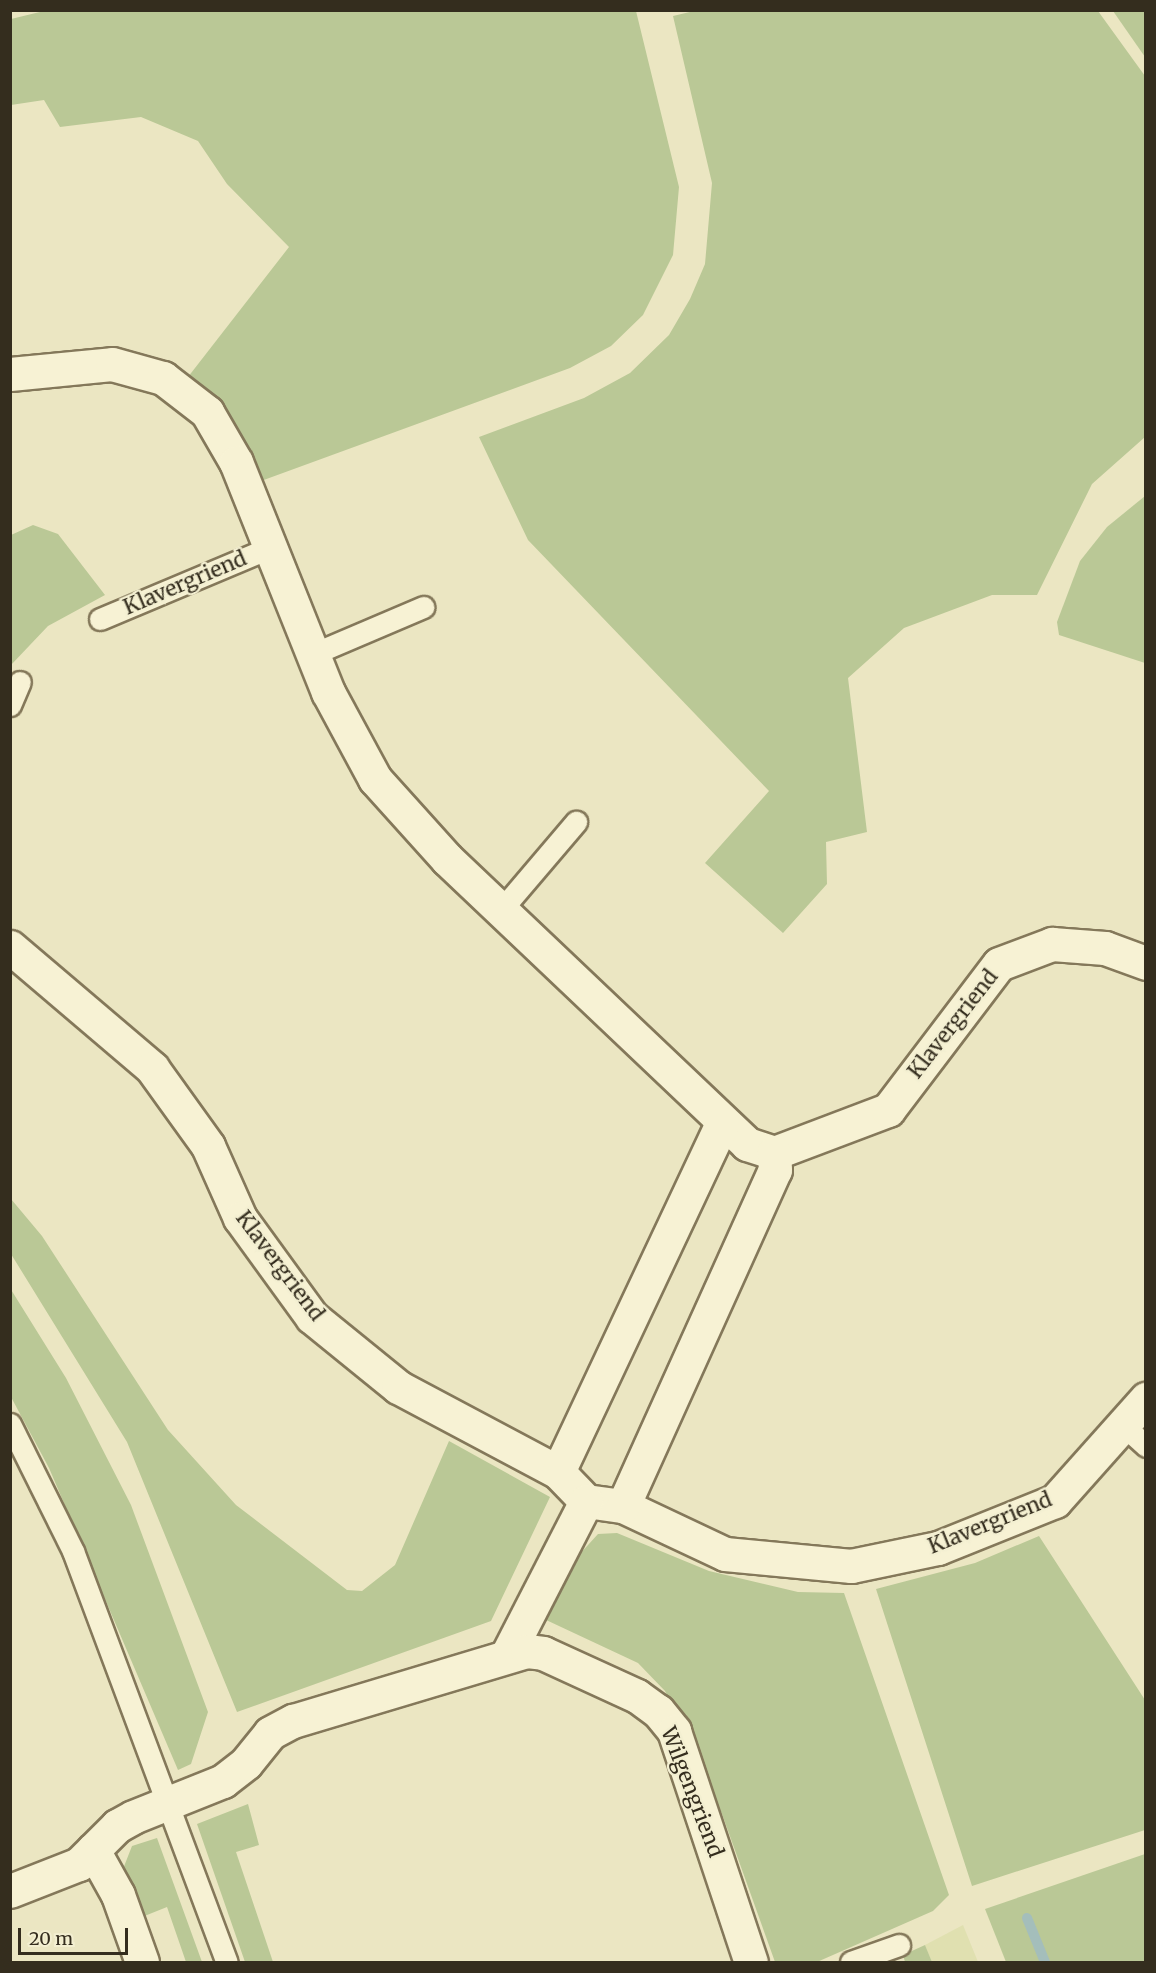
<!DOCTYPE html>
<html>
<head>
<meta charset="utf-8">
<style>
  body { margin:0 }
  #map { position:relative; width:1156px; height:1973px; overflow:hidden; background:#ebe6c2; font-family:Merriweather,serif }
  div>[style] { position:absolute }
  .farmland>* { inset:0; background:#e0e0b0 }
  .green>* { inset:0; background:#bac896 }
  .stream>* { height:10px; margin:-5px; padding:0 5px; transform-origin:5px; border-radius:5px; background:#a4bebb }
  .roads { filter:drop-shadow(2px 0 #84785a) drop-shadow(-2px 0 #84785a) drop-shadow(0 2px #84785a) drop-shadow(0 -2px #84785a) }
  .lane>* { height:21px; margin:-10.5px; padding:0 10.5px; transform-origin:10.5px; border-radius:10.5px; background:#f7f2d4 }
  .street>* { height:33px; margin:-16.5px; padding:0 16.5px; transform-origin:16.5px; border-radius:16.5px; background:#f7f2d4 }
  span { translate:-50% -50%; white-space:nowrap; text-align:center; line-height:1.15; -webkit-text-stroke:4.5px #f3efd1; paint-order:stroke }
  .street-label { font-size:21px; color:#342d1e }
  .frame { position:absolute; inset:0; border:12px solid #342d1e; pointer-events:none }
  .scale { position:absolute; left:18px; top:1928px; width:110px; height:27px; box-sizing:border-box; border:3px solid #342d1e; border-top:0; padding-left:8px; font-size:18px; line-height:21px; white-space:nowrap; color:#342d1e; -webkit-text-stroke:4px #f3efd1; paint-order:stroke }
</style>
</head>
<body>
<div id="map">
  <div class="farmland">
    <i style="clip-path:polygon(963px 1925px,978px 1962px,932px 1962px,925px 1945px)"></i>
  </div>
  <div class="green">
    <i style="clip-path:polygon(44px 11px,636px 11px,679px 187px,673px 255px,643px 315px,611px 346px,570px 368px,261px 481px,181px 386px,289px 247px,227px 184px,198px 141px,141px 117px,60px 127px,44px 100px,11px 105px,11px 19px)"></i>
    <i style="clip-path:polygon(694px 11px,1098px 11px,1145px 76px,1145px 437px,1092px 484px,1037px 595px,992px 595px,904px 628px,848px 678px,867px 832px,826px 842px,827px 884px,783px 933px,705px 863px,769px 791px,528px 540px,479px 437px,584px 398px,630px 373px,669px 335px,690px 299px,705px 264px,712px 183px,673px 16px)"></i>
    <i style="clip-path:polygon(1113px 11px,1145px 11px,1145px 57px)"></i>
    <i style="clip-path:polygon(1145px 496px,1145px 663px,1059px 635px,1057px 622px,1080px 561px,1107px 527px)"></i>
    <i style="clip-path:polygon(33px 525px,58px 534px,105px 595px,48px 626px,11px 665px,11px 535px)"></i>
    <i style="clip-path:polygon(11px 1199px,42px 1236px,168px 1430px,236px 1505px,347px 1590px,362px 1591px,395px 1565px,449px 1441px,550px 1497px,491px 1621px,237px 1712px,127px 1442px,11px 1254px)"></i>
    <i style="clip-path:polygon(10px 1288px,66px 1378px,131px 1505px,208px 1712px,191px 1764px,178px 1770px,49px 1468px,11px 1397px)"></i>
    <i style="clip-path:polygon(617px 1533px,709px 1571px,798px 1592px,844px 1593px,949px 1895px,933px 1911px,817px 1962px,775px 1962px,722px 1814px,665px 1691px,638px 1663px,544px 1619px,578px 1556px,598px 1534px)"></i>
    <i style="clip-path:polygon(1039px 1536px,1145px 1700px,1145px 1830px,972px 1886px,876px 1589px,975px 1563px)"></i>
    <i style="clip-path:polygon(248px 1804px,259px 1845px,236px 1852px,273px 1962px,245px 1962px,197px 1824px)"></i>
    <i style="clip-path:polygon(157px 1838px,202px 1962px,186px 1962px,167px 1907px,137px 1919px,123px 1869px,132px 1846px)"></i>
    <i style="clip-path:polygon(1145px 1854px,1145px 1962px,1006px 1962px,985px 1909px)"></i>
    <i style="clip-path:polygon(925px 1945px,932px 1962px,905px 1962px,903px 1955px)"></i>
  </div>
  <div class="stream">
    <i style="left:1027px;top:1918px;width:48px;rotate:67.8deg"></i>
  </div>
  <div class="roads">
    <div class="lane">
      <i style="left:100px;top:619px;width:186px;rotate:-22.8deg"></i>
      <i style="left:313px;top:654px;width:120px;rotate:-23.1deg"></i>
      <i style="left:10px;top:705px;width:25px;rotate:-67deg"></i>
      <i style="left:501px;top:910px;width:116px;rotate:-49.6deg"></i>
      <i style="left:10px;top:1424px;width:142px;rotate:63.6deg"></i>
      <i style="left:73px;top:1551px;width:439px;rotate:69.5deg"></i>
      <i style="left:1124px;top:1426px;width:30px;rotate:42deg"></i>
      <i style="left:851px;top:1962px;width:51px;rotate:-19.5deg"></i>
    </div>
    <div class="street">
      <i style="left:10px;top:374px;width:102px;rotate:-5.6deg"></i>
      <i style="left:112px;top:364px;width:53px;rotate:15.4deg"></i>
      <i style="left:163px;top:378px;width:56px;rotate:37.7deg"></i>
      <i style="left:207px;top:412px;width:58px;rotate:59.9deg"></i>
      <i style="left:236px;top:462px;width:248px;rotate:68.2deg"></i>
      <i style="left:328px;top:692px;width:99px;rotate:61.6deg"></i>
      <i style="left:375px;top:779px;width:108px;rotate:48deg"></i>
      <i style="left:447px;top:859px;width:414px;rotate:43.5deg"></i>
      <i style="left:747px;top:1144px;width:28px;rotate:18deg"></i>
      <i style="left:774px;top:1153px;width:122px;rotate:-20.7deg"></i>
      <i style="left:888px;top:1110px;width:183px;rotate:-52.8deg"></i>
      <i style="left:999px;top:964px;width:57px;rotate:-20.7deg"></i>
      <i style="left:1052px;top:944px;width:53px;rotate:4.3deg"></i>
      <i style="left:1105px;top:948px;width:44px;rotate:20.1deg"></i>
      <i style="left:10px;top:947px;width:187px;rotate:40.4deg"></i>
      <i style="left:152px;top:1068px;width:96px;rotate:54.3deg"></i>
      <i style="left:208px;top:1146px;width:79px;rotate:66deg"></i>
      <i style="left:240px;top:1218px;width:122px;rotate:54deg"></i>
      <i style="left:312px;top:1317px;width:111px;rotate:39.1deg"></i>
      <i style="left:398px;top:1387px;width:181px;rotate:28deg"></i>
      <i style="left:558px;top:1472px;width:40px;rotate:46deg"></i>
      <i style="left:586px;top:1501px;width:37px;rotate:8deg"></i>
      <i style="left:623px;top:1506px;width:113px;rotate:25.2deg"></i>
      <i style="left:725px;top:1554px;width:127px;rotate:5.4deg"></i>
      <i style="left:851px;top:1566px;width:89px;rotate:-11.7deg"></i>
      <i style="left:938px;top:1548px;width:126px;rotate:-21.9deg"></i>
      <i style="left:1055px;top:1501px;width:137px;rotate:-48.3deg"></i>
      <i style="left:558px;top:1472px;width:385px;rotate:-64.8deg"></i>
      <i style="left:623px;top:1506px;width:369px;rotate:-65.7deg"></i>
      <i style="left:775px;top:1170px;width:17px;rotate:-93deg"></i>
      <i style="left:508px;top:1653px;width:171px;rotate:-62.8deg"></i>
      <i style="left:93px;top:1850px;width:51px;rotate:60.9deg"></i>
      <i style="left:118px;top:1895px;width:71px;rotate:70.3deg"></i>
      <i style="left:10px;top:1891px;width:74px;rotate:-21.4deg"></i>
      <i style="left:79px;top:1864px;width:54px;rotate:-45deg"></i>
      <i style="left:117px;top:1826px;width:18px;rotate:-29deg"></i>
      <i style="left:133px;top:1817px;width:97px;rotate:-21.8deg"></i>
      <i style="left:223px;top:1781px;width:29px;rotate:-38deg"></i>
      <i style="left:246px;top:1763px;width:38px;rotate:-51deg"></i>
      <i style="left:270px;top:1733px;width:26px;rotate:-28deg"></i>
      <i style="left:293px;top:1721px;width:244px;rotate:-16.7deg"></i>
      <i style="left:527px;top:1651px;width:16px;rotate:7deg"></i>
      <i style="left:543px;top:1653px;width:103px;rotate:24.6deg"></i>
      <i style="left:637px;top:1696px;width:26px;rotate:36deg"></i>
      <i style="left:658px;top:1711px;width:26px;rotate:51deg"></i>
      <i style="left:674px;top:1731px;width:243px;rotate:71.6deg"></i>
    </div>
  </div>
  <div class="street-label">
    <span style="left:185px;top:583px;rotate:-23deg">Klavergriend</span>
    <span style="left:953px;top:1024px;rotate:-52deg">Klavergriend</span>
    <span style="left:280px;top:1266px;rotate:53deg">Klavergriend</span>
    <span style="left:990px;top:1523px;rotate:-22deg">Klavergriend</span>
    <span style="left:692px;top:1792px;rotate:69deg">Wilgengriend</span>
  </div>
  <div class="frame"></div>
  <div class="scale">20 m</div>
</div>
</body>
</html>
